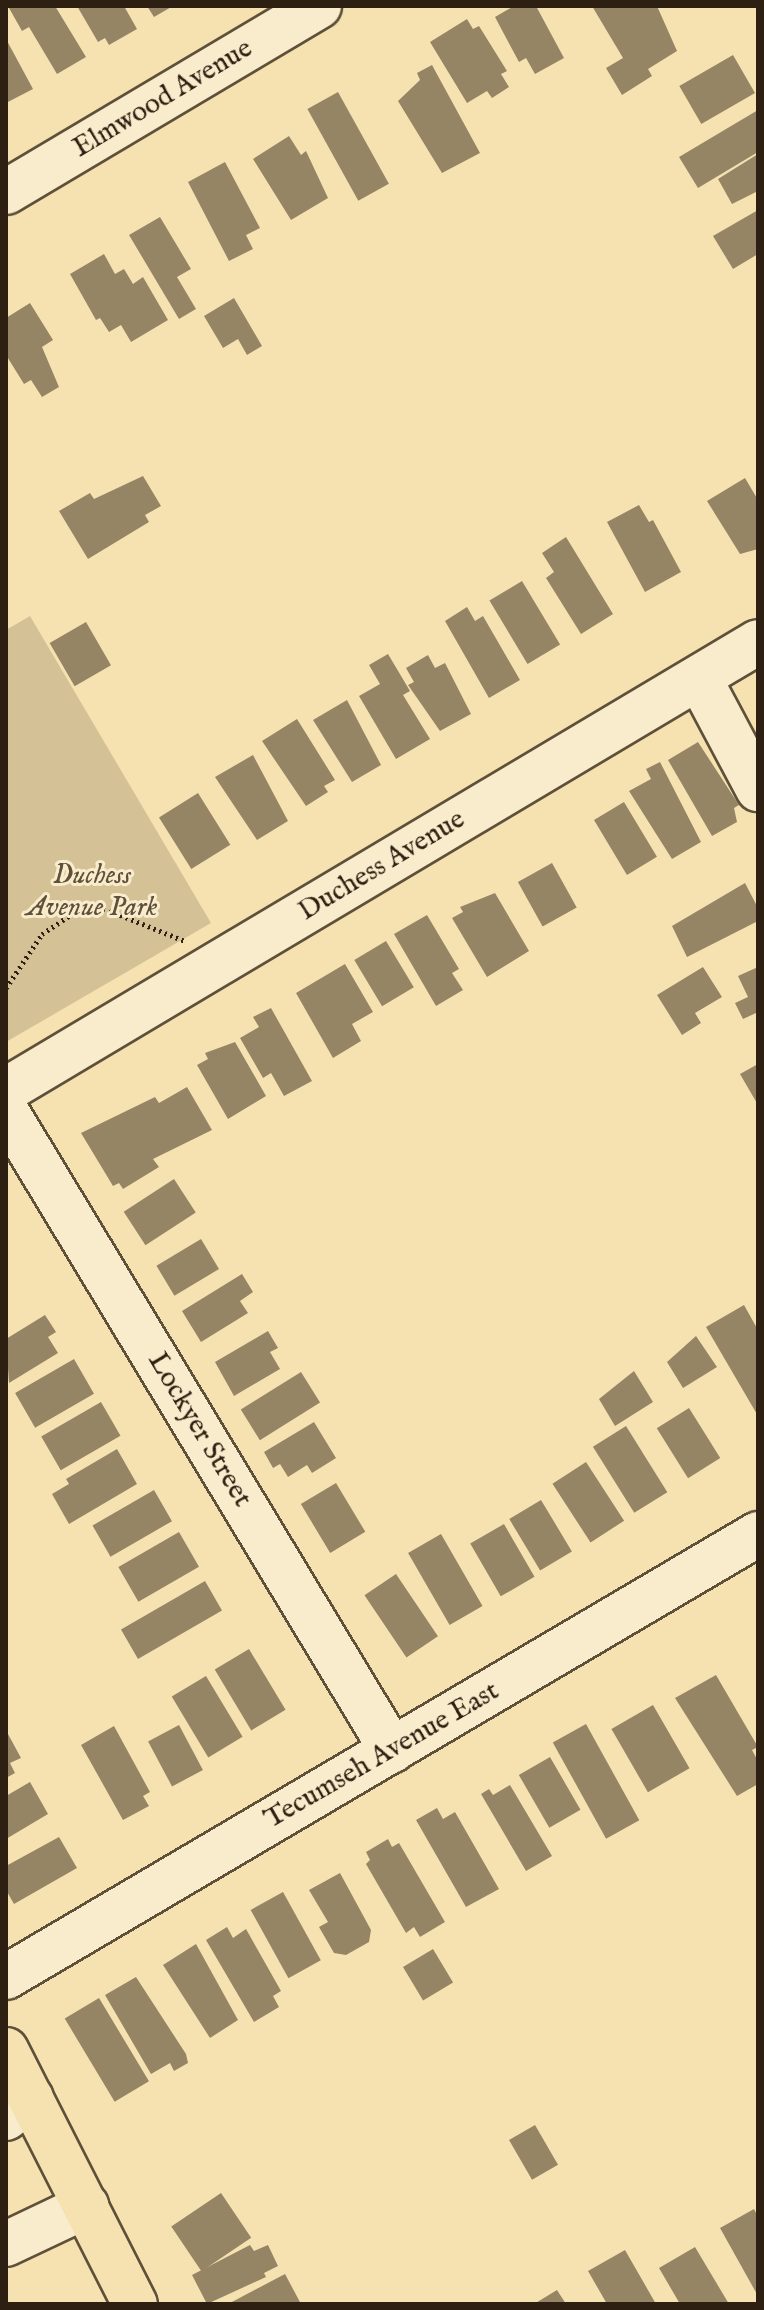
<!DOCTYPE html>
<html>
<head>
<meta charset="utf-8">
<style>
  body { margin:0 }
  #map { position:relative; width:764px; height:2310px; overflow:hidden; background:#f6e2b1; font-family:"IM FELL English",serif }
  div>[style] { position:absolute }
  .green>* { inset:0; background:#d4c196 }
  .building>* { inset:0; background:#968565; transform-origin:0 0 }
  .path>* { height:5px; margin-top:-2.5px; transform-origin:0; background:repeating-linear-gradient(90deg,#2d2012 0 2px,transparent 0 6px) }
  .roads { filter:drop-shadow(2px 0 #5f503a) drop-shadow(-2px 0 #5f503a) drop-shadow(0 2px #5f503a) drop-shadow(0 -2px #5f503a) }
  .minor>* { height:44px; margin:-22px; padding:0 22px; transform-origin:22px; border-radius:22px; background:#f9eccc }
  .major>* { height:44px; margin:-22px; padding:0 22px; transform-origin:22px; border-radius:22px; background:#f6e2b1 }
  span { translate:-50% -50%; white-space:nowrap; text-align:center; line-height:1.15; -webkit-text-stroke:6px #f9eccc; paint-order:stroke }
  .street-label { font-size:28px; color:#2d2012 }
  .park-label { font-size:28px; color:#5f503a; font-style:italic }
  .frame { position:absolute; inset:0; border:8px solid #2d2012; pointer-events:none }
</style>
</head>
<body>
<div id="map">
  <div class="green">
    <i style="clip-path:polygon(30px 616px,211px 923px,6px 1042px,6px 630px)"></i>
  </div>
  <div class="building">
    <i style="clip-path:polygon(12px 6px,55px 6px,86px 57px,57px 74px,29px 27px,22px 31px,9px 8px)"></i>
    <i style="clip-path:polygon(77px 6px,124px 6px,137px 29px,109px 45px,105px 38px,98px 42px)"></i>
    <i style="clip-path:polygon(147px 6px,173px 6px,154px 17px)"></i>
    <i style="clip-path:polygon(514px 6px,536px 6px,564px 58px,535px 74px,526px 58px,519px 62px,495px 17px)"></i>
    <i style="clip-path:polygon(592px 6px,657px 6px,677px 51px,648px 69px,652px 76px,622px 95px,606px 68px,623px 58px)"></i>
    <i style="clip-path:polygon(467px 19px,473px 29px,479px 26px,507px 71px,501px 74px,509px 87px,492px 98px,487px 91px,467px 103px,430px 42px)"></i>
    <i style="clip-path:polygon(6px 39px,33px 89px,6px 103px)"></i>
    <i style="left:733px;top:55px;width:44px;height:62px;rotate:60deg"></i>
    <i style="clip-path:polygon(432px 65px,480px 153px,442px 173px,398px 101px,420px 80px,417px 73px)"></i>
    <i style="left:338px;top:92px;width:105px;height:35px;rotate:61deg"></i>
    <i style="clip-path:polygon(758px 110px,758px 152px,698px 188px,679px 157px)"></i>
    <i style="clip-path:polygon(289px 136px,301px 155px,306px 151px,328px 198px,291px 220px,253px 159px)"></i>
    <i style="clip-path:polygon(758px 154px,758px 191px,732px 204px,718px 179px)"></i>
    <i style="clip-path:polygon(225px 162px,260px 228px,246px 235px,253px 249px,229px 261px,188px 182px)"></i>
    <i style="clip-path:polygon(758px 210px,758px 254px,733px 269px,713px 236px)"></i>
    <i style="clip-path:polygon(160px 217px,191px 269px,177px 277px,196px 309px,179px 319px,129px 235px)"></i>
    <i style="clip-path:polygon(104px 254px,115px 274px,124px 269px,133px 284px,143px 277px,168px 320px,131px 342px,121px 325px,109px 332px,100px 318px,96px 320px,70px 274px)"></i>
    <i style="clip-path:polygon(234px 298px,262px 346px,247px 355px,238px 339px,223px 348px,204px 316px)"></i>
    <i style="clip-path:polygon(30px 303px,53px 340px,42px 347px,59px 387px,42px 397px,31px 380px,24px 384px,6px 355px,6px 318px)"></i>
    <i style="clip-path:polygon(143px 476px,161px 506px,145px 515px,149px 522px,88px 559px,59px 511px,90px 493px,94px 499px)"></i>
    <i style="clip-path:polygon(745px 478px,758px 500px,758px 549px,740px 554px,707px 501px)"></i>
    <i style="clip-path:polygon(639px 505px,649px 522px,653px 520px,681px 572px,645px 592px,607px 522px)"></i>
    <i style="clip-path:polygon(566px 537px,613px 614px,581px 634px,546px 578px,554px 572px,542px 553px)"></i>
    <i style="left:522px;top:581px;width:74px;height:38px;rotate:59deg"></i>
    <i style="clip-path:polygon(467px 607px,475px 621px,483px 616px,520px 680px,489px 698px,445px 621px)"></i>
    <i style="left:86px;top:622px;width:50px;height:42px;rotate:60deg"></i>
    <i style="clip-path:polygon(388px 654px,410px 691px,403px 695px,430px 739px,396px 759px,359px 696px,380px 684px,369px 665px)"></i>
    <i style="clip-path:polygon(428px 655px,435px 668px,445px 663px,471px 714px,440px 731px,408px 685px,414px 682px,406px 668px)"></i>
    <i style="clip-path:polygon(347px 700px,381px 765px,352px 782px,313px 720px)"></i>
    <i style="clip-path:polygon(297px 719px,335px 780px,324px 786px,328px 792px,306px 806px,262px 741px)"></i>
    <i style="clip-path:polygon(698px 742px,739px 805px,734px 808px,737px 822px,712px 836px,668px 760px)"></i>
    <i style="clip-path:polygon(253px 755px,288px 821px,257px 840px,215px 777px)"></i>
    <i style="clip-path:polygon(660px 762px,701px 842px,672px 859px,629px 791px,651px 779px,646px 769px)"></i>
    <i style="left:198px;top:793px;width:61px;height:46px;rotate:58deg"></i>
    <i style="left:624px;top:802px;width:64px;height:35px;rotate:59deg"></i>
    <i style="left:552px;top:863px;width:51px;height:39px;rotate:61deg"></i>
    <i style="clip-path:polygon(745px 883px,758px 908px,758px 921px,687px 957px,672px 926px)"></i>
    <i style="clip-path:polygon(495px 893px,529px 951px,487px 977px,452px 918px,463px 912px,460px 907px)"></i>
    <i style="clip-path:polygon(427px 915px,459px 969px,452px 973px,463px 990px,436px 1006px,394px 934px)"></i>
    <i style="left:386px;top:941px;width:54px;height:37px;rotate:59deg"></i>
    <i style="clip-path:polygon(345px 964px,373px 1012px,352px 1024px,361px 1041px,333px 1058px,296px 993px)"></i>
    <i style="clip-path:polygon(703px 967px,722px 997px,695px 1013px,701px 1023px,682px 1035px,657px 995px)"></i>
    <i style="clip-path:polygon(758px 967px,758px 1017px,756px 1013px,743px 1019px,735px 1003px,748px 997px,738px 976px)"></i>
    <i style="clip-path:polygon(271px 1008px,312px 1081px,284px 1096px,271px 1073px,263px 1078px,240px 1038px,259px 1027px,253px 1017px)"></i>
    <i style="clip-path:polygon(235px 1042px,266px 1096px,228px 1119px,197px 1065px,208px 1059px,205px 1053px)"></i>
    <i style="clip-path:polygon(758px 1064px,758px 1105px,740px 1074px)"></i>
    <i style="clip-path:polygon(187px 1087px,212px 1130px,153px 1159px,159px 1167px,123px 1189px,119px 1183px,113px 1186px,81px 1133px,155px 1097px,159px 1103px)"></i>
    <i style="left:174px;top:1179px;width:40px;height:60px;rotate:57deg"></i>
    <i style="left:201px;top:1239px;width:35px;height:52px;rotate:59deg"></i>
    <i style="clip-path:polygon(242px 1274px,253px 1292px,240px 1301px,248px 1313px,201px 1342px,182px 1311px)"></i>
    <i style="clip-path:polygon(744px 1305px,758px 1330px,758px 1416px,706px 1327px)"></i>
    <i style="clip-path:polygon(45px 1315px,56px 1332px,48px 1337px,58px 1353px,9px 1383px,6px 1339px)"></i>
    <i style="clip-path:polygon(268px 1331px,278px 1348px,270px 1352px,280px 1369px,234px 1396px,215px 1362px)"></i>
    <i style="clip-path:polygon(696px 1336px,717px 1367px,683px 1388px,667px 1362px)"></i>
    <i style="left:74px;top:1359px;width:40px;height:68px;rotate:60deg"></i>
    <i style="clip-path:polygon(634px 1371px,653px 1402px,615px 1426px,599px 1399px)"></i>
    <i style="left:301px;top:1372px;width:36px;height:71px;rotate:58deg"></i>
    <i style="left:101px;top:1402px;width:39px;height:69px;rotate:60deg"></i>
    <i style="left:689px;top:1408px;width:59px;height:38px;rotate:58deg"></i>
    <i style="clip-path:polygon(314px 1422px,336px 1458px,312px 1473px,307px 1465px,288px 1477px,280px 1464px,273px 1468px,264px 1452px)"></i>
    <i style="left:626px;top:1426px;width:78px;height:39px;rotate:58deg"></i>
    <i style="clip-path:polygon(117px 1449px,137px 1484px,69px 1524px,52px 1494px,69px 1484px,66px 1479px)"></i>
    <i style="left:586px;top:1462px;width:70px;height:40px;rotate:57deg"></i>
    <i style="left:336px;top:1483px;width:57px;height:41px;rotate:59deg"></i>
    <i style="left:154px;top:1490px;width:36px;height:71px;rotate:60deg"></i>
    <i style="left:541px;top:1500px;width:60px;height:37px;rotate:59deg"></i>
    <i style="left:504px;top:1524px;width:61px;height:39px;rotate:60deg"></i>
    <i style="left:179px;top:1532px;width:40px;height:70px;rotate:60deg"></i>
    <i style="left:441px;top:1534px;width:83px;height:38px;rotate:60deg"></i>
    <i style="left:396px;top:1574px;width:75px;height:38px;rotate:56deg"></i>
    <i style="left:205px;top:1581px;width:34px;height:97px;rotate:60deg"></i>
    <i style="left:249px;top:1649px;width:71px;height:40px;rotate:59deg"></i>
    <i style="clip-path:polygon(716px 1675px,758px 1747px,752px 1750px,758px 1761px,758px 1784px,737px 1796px,675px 1698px)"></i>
    <i style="left:206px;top:1676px;width:71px;height:40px;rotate:59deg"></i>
    <i style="left:653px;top:1705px;width:73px;height:48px;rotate:60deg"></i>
    <i style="left:586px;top:1724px;width:110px;height:38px;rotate:61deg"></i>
    <i style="left:179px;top:1725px;width:51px;height:35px;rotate:62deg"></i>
    <i style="clip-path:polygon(114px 1726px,150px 1792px,143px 1796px,149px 1806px,123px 1820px,81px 1745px)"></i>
    <i style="clip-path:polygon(8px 1734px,21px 1758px,10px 1763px,15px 1773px,6px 1778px)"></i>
    <i style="left:550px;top:1757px;width:61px;height:36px;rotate:60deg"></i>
    <i style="clip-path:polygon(30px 1782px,48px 1814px,6px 1839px,6px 1796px)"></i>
    <i style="clip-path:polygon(510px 1785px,552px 1856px,526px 1871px,481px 1794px,489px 1789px,493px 1795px)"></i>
    <i style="clip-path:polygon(437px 1808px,443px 1819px,455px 1812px,499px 1889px,466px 1907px,416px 1820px)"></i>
    <i style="clip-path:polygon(59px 1837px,77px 1868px,14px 1904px,6px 1890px,6px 1866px)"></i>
    <i style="clip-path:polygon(388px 1839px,392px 1847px,399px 1843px,445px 1922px,420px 1937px,414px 1927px,406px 1933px,366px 1864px,370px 1860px,366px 1852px)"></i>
    <i style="clip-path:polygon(340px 1873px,371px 1930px,369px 1942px,346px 1955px,334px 1953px,319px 1927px,328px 1922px,309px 1890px)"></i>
    <i style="left:283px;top:1892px;width:78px;height:37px;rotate:61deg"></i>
    <i style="clip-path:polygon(227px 1927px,233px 1938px,246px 1929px,281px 1991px,273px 1996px,279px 2007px,254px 2022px,206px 1940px)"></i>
    <i style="clip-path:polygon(196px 1944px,238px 2020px,210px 2038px,163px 1965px)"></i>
    <i style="left:433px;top:1949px;width:39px;height:35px;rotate:59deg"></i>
    <i style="clip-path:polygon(136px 1977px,186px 2054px,188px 2063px,174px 2071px,170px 2063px,151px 2074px,105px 1995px)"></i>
    <i style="left:99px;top:1998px;width:97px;height:40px;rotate:59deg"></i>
    <i style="left:535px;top:2125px;width:46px;height:30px;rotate:60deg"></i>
    <i style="left:221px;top:2193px;width:54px;height:60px;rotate:56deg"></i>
    <i style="clip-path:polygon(754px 2209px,758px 2217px,758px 2296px,720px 2228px)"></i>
    <i style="clip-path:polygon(250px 2245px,254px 2251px,268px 2245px,278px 2266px,264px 2273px,266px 2277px,207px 2304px,192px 2275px)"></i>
    <i style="clip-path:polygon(695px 2247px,729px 2304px,680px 2304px,659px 2268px)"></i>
    <i style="clip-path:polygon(625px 2250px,656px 2304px,607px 2304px,588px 2271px)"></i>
    <i style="clip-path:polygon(285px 2274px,301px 2304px,228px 2304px)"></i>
    <i style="clip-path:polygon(557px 2290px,566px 2304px,534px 2304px)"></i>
  </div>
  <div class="path">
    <i style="left:6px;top:988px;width:65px;rotate:-56.3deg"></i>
    <i style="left:42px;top:934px;width:47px;rotate:-33.7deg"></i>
    <i style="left:81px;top:908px;width:17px;rotate:-7deg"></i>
    <i style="left:98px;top:906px;width:94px;rotate:21.9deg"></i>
  </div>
  <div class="roads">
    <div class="minor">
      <i style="left:6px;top:192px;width:364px;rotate:-30.7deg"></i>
      <i style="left:699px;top:678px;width:126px;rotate:62deg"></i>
      <i style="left:6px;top:1090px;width:875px;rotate:-30.78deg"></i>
      <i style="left:6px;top:1111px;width:747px;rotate:58.87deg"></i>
      <i style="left:6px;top:1977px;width:873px;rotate:-30.5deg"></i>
      <i style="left:6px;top:2118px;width:32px;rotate:-39deg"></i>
      <i style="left:6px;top:2244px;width:89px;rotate:-25.4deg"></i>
    </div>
    <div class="major">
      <i style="left:6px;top:2050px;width:285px;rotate:63.1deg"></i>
    </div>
  </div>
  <div class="street-label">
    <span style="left:163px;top:99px;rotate:-31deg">Elmwood Avenue</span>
    <span style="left:382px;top:866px;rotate:-31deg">Duchess Avenue</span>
    <span style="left:199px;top:1430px;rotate:59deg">Lockyer Street</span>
    <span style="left:382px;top:1756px;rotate:-30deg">Tecumseh Avenue East</span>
  </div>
  <div class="park-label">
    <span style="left:92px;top:892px">Duchess<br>Avenue Park</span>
  </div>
  <div class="frame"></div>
</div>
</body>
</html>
